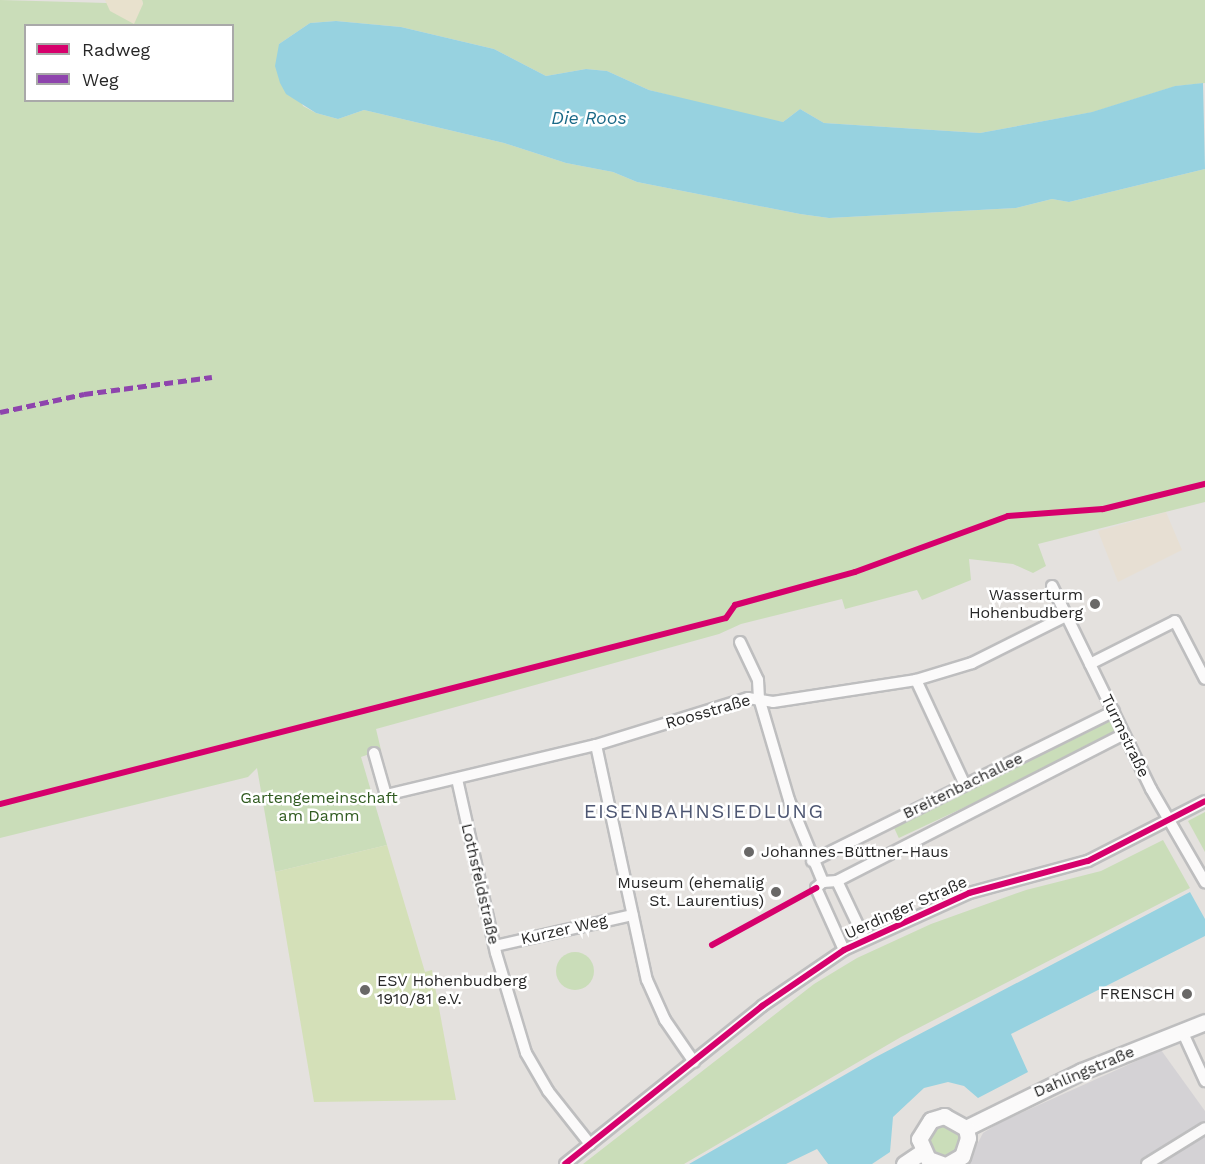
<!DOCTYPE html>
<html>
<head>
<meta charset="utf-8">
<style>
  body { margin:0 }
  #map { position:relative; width:1205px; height:1164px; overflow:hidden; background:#e4e1de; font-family:"Work Sans",sans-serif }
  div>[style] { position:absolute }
  .industrial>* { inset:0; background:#d4d2d5 }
  .education>* { inset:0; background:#e7dfd3 }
  .green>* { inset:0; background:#caddb9; transform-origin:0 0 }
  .round { border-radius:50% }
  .sand>* { inset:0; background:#e8e1cd }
  .pitch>* { inset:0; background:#d4e0b8 }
  .water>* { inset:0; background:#97d2e0 }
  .roads { filter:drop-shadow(2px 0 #bebebf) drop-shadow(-2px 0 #bebebf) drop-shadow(0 2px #bebebf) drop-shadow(0 -2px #bebebf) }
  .street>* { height:10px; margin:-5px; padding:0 5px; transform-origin:5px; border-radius:5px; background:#fbfafa }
  .secondary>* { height:15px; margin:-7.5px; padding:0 7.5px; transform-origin:7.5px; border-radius:7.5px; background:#fbfafa }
  .quiet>* { height:4.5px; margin-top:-2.25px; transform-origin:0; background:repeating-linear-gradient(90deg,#8e44ad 0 9px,transparent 0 13.5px) }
  .cycleway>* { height:6px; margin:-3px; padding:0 3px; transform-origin:3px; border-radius:3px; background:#d6006c }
  .dots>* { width:16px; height:16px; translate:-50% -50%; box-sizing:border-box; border:3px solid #fff; border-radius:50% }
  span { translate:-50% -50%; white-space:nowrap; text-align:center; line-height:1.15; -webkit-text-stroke:5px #fff; paint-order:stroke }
  .poi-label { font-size:16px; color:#272727 }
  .right { translate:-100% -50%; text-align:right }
  .left { translate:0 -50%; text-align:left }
  .street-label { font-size:16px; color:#272727 }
  .park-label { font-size:16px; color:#305b20 }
  .water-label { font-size:18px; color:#1a6987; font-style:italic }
  .quarter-label { font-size:20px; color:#4d5672; letter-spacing:1.5px }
  .legend { position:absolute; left:24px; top:24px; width:210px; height:78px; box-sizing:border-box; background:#fff; border:2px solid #a9a9a9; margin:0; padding:8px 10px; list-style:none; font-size:18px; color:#272727 }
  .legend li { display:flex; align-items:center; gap:12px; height:30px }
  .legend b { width:30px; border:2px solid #a9a9a9 }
</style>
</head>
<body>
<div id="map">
  <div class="industrial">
    <i style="clip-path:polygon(1161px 1050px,1205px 1111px,1205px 1164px,967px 1164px,983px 1133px,999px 1123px)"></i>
  </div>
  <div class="education">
    <i style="clip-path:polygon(1166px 512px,1182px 550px,1118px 582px,1098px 531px)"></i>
  </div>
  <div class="green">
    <i style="clip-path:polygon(evenodd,0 0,143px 4px,142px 0,1205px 0,1205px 83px,1176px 86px,1093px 112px,980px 133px,824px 123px,800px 109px,783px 122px,756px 118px,649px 90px,607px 71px,586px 69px,546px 76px,494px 49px,401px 27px,336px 21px,310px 23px,279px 44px,303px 106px,316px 113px,338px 119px,364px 110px,504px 143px,566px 163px,613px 172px,637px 182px,800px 214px,829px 218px,1016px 208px,1052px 199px,1069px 202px,1205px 169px,1205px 502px,1038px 544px,1046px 566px,1033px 573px,1013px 564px,969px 559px,971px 580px,922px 600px,917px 590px,845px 609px,842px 599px,741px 624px,719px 634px,376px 729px,381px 750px,361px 757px,387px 845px,275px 872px,257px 768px,248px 777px,0 838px,0 0,26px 26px,232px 26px,232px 100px,26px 100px,26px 26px)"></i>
    <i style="left:1111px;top:718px;width:19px;height:243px;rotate:65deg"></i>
    <i style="clip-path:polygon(1205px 812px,1205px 852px,1188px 821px)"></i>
    <i style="clip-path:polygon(1163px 840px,1190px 888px,901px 1037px,684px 1164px,583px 1164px,814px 984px,857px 958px,931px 924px,1026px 890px,1101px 871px)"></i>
    <i class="round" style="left:556px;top:952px;width:38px;height:38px"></i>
    <i class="round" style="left:925px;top:1122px;width:36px;height:36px"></i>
  </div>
  <div class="sand">
    <i style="clip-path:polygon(105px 0,142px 0,143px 4px,134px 24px,110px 11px)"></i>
  </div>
  <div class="pitch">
    <i style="clip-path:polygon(387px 845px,425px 972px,432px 970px,456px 1100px,314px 1102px,275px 872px)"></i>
  </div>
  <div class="water">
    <i style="clip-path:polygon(336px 21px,401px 27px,494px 49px,546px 76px,586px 69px,607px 71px,649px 90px,783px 122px,800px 109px,824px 123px,980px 133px,1092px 112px,1175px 86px,1203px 83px,1205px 169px,1069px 202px,1052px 199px,1016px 208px,829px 218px,800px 214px,637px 182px,613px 172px,566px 163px,504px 143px,364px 110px,338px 119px,316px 113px,286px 94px,280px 83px,275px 66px,279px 44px,310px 23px)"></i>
    <i style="clip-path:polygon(1190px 892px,1205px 919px,1205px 936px,1011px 1034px,1028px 1072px,978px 1098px,964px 1086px,948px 1082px,924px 1088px,893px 1117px,890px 1152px,872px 1164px,828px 1164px,817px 1149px,786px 1164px,689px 1164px,874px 1058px)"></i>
  </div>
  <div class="roads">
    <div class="street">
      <i style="left:1052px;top:586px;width:226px;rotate:64deg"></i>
      <i style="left:1151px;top:789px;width:108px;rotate:59.9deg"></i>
      <i style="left:740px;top:642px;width:42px;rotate:64.7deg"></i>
      <i style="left:758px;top:680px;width:18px;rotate:87deg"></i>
      <i style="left:759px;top:698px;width:106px;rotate:73.6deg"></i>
      <i style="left:789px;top:800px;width:89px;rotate:67.5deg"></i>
      <i style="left:1090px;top:664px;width:95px;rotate:-26.8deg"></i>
      <i style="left:1175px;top:621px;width:65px;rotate:62.7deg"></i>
      <i style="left:916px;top:680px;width:116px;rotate:65deg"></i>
      <i style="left:596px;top:745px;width:240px;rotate:77.8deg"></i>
      <i style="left:647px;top:980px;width:44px;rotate:65.8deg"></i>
      <i style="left:665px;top:1020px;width:51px;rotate:55.4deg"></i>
      <i style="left:374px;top:753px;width:44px;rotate:74.1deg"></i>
      <i style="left:386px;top:795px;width:216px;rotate:-13.4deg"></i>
      <i style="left:596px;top:745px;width:159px;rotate:-17.2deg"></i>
      <i style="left:748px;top:698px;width:25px;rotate:9deg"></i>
      <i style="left:773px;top:702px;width:145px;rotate:-8.7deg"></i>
      <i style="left:916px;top:680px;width:59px;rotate:-16.9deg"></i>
      <i style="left:972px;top:663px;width:105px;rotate:-26.6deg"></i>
      <i style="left:457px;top:779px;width:178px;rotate:77.4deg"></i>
      <i style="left:496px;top:953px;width:104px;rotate:73.3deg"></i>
      <i style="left:526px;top:1053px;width:44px;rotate:59.9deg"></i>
      <i style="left:548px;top:1091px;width:68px;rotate:51.6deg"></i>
      <i style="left:812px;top:861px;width:337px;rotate:-26.4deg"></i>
      <i style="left:837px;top:881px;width:65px;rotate:64.6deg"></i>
      <i style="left:495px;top:946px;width:141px;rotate:-12.7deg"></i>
      <i style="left:844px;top:950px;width:68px;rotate:-114.3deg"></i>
      <i style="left:816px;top:888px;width:9px;rotate:-41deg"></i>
      <i style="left:823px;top:882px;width:14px;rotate:-4deg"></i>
      <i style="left:837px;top:881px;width:322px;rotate:-27.1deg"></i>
      <i style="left:1183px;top:1033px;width:53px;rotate:65.4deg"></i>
      <i style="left:565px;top:1164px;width:253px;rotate:-38.7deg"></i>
      <i style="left:762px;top:1006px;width:99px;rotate:-34.3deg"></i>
      <i style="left:844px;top:950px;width:137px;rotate:-24.5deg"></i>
      <i style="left:969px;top:893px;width:123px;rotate:-15.1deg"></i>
      <i style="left:1088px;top:861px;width:131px;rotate:-27.1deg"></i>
      <i style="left:1147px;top:1164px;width:68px;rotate:-31.8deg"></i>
    </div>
    <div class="secondary">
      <i style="left:966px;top:1128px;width:129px;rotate:-26.2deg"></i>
      <i style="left:1082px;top:1071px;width:132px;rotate:-21.7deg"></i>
      <i style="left:904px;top:1164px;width:22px;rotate:-34deg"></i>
      <i style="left:942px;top:1164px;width:15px;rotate:-160deg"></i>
      <i style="left:928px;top:1159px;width:22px;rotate:-114deg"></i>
      <i style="left:919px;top:1139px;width:22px;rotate:-58deg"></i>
      <i style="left:931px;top:1120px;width:14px;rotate:-17deg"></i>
      <i style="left:944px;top:1116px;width:25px;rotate:29deg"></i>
      <i style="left:966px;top:1128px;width:10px;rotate:79deg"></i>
      <i style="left:968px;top:1138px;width:19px;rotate:108deg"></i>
      <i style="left:962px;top:1156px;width:16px;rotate:150deg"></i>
    </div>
  </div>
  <div class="quiet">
    <i style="left:0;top:412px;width:86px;rotate:-12.1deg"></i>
    <i style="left:84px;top:394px;width:129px;rotate:-7.6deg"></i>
  </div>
  <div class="cycleway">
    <i style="left:0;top:804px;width:749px;rotate:-14.37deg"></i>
    <i style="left:726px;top:618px;width:16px;rotate:-55deg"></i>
    <i style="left:735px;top:605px;width:124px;rotate:-15.4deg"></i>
    <i style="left:855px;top:572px;width:163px;rotate:-20.1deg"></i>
    <i style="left:1008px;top:516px;width:95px;rotate:-4.2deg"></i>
    <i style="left:1103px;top:509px;width:105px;rotate:-13.8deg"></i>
    <i style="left:712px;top:945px;width:119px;rotate:-28.7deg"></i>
    <i style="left:565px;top:1164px;width:253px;rotate:-38.7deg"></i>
    <i style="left:762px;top:1006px;width:99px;rotate:-34.3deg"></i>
    <i style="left:844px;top:950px;width:137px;rotate:-24.5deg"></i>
    <i style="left:969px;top:893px;width:123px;rotate:-15.1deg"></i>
    <i style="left:1088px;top:861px;width:131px;rotate:-27.1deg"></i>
  </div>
  <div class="dots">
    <i style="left:1095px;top:604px;background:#696867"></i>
    <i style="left:749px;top:852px;background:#696867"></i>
    <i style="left:776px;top:892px;background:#696867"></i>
    <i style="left:365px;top:990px;background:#696867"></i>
    <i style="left:1187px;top:994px;background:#696867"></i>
  </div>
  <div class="poi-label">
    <span class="right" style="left:1083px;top:604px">Wasserturm<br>Hohenbudberg</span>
    <span class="left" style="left:761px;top:852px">Johannes-Büttner-Haus</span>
    <span class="right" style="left:764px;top:892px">Museum (ehemalig<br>St. Laurentius)</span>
    <span class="left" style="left:377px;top:990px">ESV Hohenbudberg<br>1910/81 e.V.</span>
    <span class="right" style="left:1175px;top:994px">FRENSCH</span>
  </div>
  <div class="street-label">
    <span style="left:708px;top:712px;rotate:-16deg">Roosstraße</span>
    <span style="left:1125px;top:736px;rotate:64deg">Turmstraße</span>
    <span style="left:963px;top:786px;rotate:-26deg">Breitenbachallee</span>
    <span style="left:480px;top:884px;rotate:77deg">Lothsfeldstraße</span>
    <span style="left:906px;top:908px;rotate:-24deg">Uerdinger Straße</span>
    <span style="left:564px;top:930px;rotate:-13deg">Kurzer Weg</span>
    <span style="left:1084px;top:1072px;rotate:-23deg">Dahlingstraße</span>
  </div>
  <div class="park-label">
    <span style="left:319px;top:807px">Gartengemeinschaft<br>am Damm</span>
  </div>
  <div class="water-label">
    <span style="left:589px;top:118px">Die Roos</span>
  </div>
  <div class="quarter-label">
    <span style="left:704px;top:811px">EISENBAHNSIEDLUNG</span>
  </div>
  <ul class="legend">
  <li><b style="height:8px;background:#d6006c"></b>Radweg</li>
  <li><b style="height:8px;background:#8e44ad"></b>Weg</li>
  </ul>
</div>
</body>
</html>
